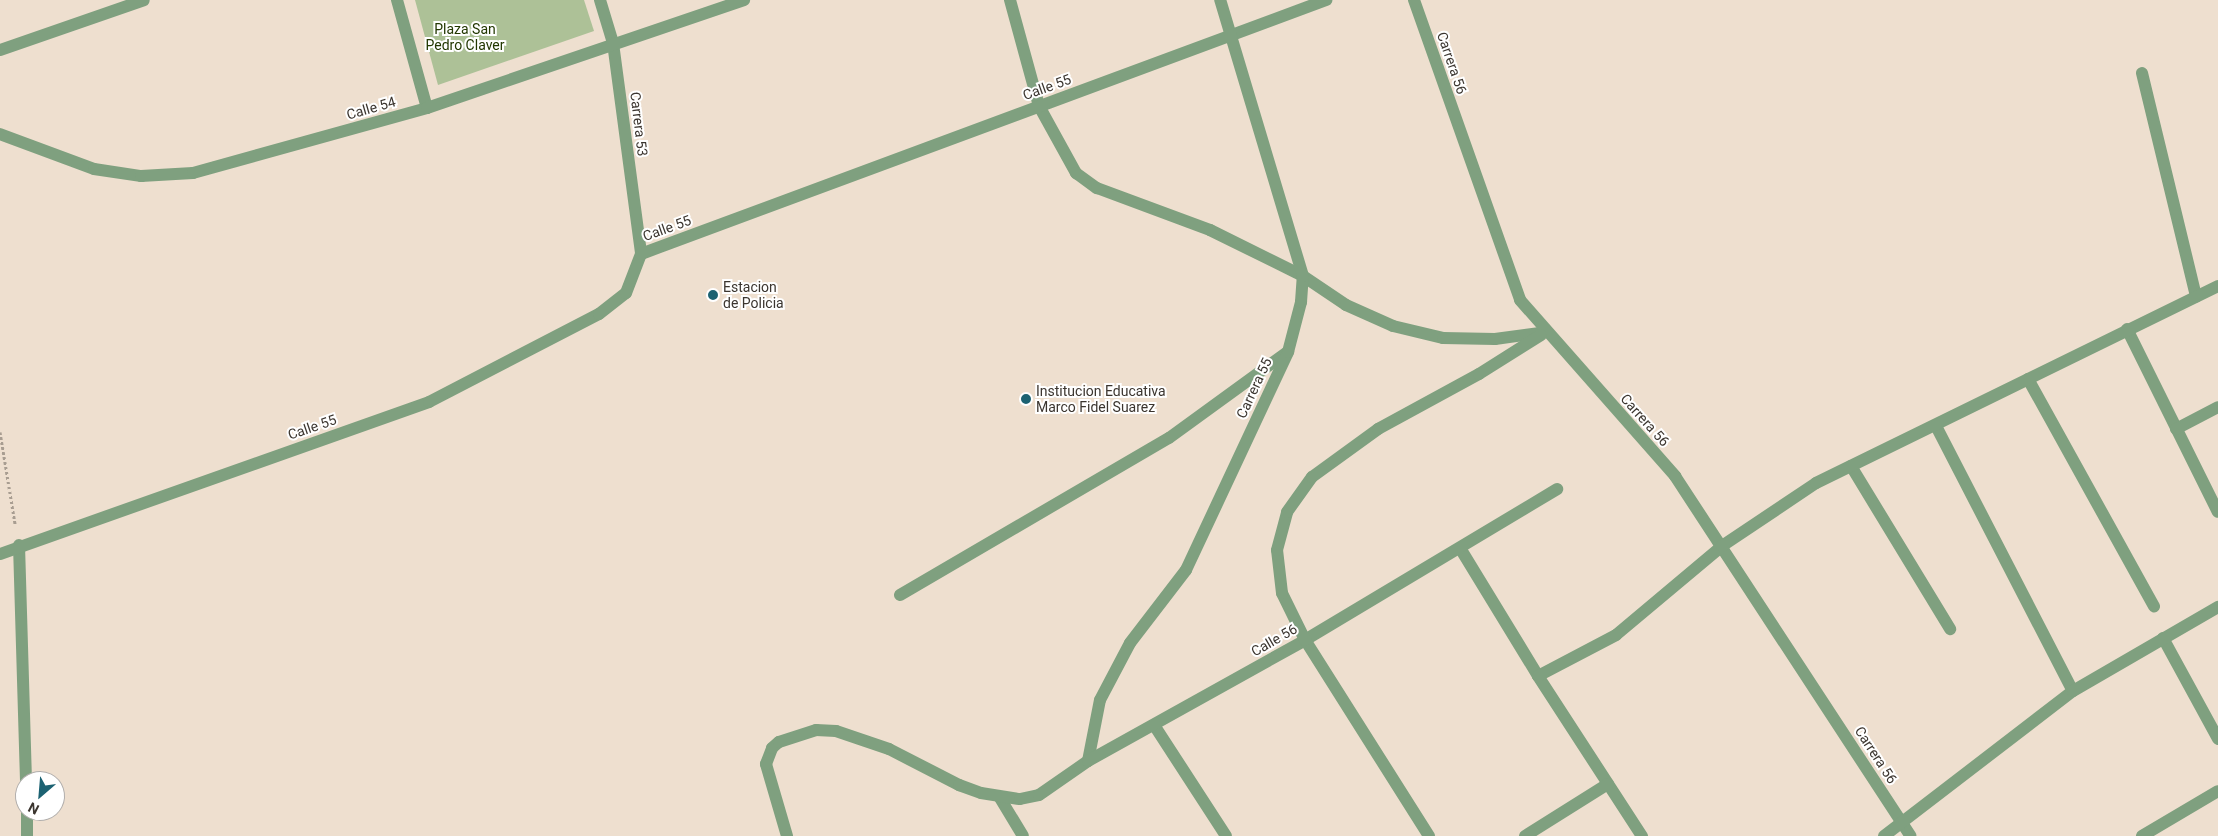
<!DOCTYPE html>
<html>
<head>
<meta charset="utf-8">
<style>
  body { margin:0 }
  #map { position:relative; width:2218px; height:836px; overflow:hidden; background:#eedfcf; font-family:Roboto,sans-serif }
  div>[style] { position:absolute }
  .green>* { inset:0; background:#adc197 }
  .path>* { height:3px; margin-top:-1.5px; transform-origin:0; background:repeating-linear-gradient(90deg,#a89d91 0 2.5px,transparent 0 5px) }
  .street>* { height:12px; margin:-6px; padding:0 6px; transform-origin:6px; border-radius:6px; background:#7fa07f }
  .dots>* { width:14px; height:14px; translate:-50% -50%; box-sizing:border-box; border:2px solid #fff; border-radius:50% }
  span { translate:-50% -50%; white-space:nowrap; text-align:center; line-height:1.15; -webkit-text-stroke:4px #fff; paint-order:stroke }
  .park-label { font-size:14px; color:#223700 }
  .street-label { font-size:14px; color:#3b352f }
  .poi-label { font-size:14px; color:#3b352f }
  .left { translate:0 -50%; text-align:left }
  .north { position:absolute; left:15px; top:771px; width:50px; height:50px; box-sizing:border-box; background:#fff; border:1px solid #b1aeac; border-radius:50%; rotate:207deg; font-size:14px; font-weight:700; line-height:20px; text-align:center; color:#3b352f }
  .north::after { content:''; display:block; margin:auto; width:18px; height:22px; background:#1c6272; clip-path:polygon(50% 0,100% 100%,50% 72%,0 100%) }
</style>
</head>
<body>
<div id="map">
  <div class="green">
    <i style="clip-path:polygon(415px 0,584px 0,594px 31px,438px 85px)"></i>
  </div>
  <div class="path">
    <i style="left:0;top:432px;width:93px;rotate:80.7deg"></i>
  </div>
  <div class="street">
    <i style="left:397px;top:0;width:112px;rotate:74.5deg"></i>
    <i style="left:600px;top:0;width:45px;rotate:73.2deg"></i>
    <i style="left:613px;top:43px;width:213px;rotate:82.4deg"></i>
    <i style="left:1010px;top:0;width:110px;rotate:74.7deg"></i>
    <i style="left:1039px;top:106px;width:77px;rotate:61.1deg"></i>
    <i style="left:1076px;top:173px;width:26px;rotate:36deg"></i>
    <i style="left:1097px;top:188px;width:121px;rotate:20.4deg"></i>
    <i style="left:1210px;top:230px;width:104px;rotate:26.3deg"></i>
    <i style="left:1303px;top:276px;width:52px;rotate:34deg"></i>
    <i style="left:1346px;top:305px;width:51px;rotate:24.1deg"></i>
    <i style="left:1393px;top:326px;width:51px;rotate:13.5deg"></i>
    <i style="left:1443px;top:338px;width:52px;rotate:1.1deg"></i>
    <i style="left:1495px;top:339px;width:51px;rotate:-7.8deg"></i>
    <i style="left:1414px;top:0;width:318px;rotate:70.5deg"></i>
    <i style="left:1520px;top:300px;width:235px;rotate:48.6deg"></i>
    <i style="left:1675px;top:476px;width:430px;rotate:56.8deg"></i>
    <i style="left:0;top:50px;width:152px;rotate:-19.1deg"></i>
    <i style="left:2142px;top:73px;width:230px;rotate:76.4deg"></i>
    <i style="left:0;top:134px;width:100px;rotate:20.4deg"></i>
    <i style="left:94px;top:169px;width:48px;rotate:8.5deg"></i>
    <i style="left:141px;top:176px;width:52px;rotate:-3.3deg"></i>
    <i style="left:193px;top:173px;width:243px;rotate:-15.5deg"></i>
    <i style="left:427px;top:108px;width:335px;rotate:-18.8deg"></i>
    <i style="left:2127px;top:329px;width:204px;rotate:63.6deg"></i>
    <i style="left:2028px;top:379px;width:260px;rotate:61deg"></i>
    <i style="left:1936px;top:426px;width:298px;rotate:62.7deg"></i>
    <i style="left:2176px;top:429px;width:47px;rotate:-27.6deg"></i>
    <i style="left:1851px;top:466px;width:191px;rotate:58.7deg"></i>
    <i style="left:19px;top:545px;width:236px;rotate:88.3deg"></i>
    <i style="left:1460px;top:548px;width:150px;rotate:58.6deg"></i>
    <i style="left:1538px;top:676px;width:191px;rotate:57deg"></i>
    <i style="left:0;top:554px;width:455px;rotate:-19.5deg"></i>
    <i style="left:429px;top:402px;width:191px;rotate:-27.4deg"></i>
    <i style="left:599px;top:314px;width:34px;rotate:-38deg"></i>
    <i style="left:626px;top:293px;width:42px;rotate:-69deg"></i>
    <i style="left:641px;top:254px;width:731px;rotate:-20.34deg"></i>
    <i style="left:900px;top:595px;width:311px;rotate:-30.3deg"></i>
    <i style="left:1169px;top:438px;width:145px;rotate:-36deg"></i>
    <i style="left:2163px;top:638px;width:115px;rotate:61.4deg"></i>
    <i style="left:1538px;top:676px;width:88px;rotate:-27.7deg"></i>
    <i style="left:1616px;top:635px;width:138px;rotate:-40deg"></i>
    <i style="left:1722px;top:546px;width:113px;rotate:-33.8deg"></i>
    <i style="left:1816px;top:483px;width:448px;rotate:-26.1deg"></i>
    <i style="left:1154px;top:725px;width:132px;rotate:57deg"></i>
    <i style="left:1088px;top:761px;width:62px;rotate:-78.9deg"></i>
    <i style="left:1100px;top:700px;width:64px;rotate:-62.2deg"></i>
    <i style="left:1130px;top:643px;width:92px;rotate:-52.5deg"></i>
    <i style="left:1186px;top:570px;width:241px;rotate:-64.9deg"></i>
    <i style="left:1288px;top:352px;width:52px;rotate:-75.4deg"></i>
    <i style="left:1301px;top:302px;width:26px;rotate:-86deg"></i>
    <i style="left:1303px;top:276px;width:288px;rotate:-106.7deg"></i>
    <i style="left:1000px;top:798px;width:44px;rotate:58.8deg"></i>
    <i style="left:27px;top:811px;width:25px;rotate:90deg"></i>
    <i style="left:787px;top:836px;width:75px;rotate:-106.3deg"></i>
    <i style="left:766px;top:764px;width:17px;rotate:-69deg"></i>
    <i style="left:772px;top:748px;width:9px;rotate:-41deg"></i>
    <i style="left:779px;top:742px;width:39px;rotate:-18deg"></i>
    <i style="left:816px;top:730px;width:20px;rotate:3deg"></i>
    <i style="left:836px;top:731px;width:56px;rotate:18.8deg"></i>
    <i style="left:889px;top:749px;width:79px;rotate:27.2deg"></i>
    <i style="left:959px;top:785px;width:23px;rotate:20deg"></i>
    <i style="left:981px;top:793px;width:39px;rotate:9deg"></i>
    <i style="left:1020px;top:799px;width:19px;rotate:-12deg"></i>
    <i style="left:1039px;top:795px;width:60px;rotate:-34.8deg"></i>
    <i style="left:1088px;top:761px;width:248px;rotate:-29.1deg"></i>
    <i style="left:1305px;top:640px;width:294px;rotate:-30.9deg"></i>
    <i style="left:1429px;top:836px;width:232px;rotate:-122.3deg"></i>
    <i style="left:1305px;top:640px;width:52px;rotate:-116.1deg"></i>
    <i style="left:1282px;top:593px;width:43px;rotate:-96.6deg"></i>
    <i style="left:1277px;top:550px;width:39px;rotate:-75deg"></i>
    <i style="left:1287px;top:512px;width:43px;rotate:-54.5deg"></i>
    <i style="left:1312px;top:477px;width:82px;rotate:-36deg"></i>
    <i style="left:1378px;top:429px;width:115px;rotate:-28.6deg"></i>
    <i style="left:1479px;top:374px;width:73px;rotate:-32.2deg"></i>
    <i style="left:1525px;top:836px;width:98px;rotate:-32.1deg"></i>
    <i style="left:1884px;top:836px;width:238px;rotate:-37.5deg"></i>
    <i style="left:2073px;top:691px;width:168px;rotate:-30.1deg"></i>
    <i style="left:2142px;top:836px;width:88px;rotate:-30.6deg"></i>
  </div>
  <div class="dots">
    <i style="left:713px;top:295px;background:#1c6272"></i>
    <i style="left:1026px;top:399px;background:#1c6272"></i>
  </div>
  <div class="park-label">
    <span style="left:465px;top:37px">Plaza San<br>Pedro Claver</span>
  </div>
  <div class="street-label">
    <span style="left:1452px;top:63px;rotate:71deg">Carrera 56</span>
    <span style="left:1047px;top:87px;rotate:-20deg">Calle 55</span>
    <span style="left:371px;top:108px;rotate:-16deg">Calle 54</span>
    <span style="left:639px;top:124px;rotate:83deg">Carrera 53</span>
    <span style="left:667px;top:228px;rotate:-20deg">Calle 55</span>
    <span style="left:1254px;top:388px;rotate:-65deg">Carrera 55</span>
    <span style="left:1645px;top:420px;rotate:48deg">Carrera 56</span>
    <span style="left:312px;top:427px;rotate:-19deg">Calle 55</span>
    <span style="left:1274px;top:640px;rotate:-30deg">Calle 56</span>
    <span style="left:1876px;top:755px;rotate:57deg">Carrera 56</span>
  </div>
  <div class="poi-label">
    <span class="left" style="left:723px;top:295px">Estacion<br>de Policia</span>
    <span class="left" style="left:1036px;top:399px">Institucion Educativa<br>Marco Fidel Suarez</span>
  </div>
  <div class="north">N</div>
</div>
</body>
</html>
